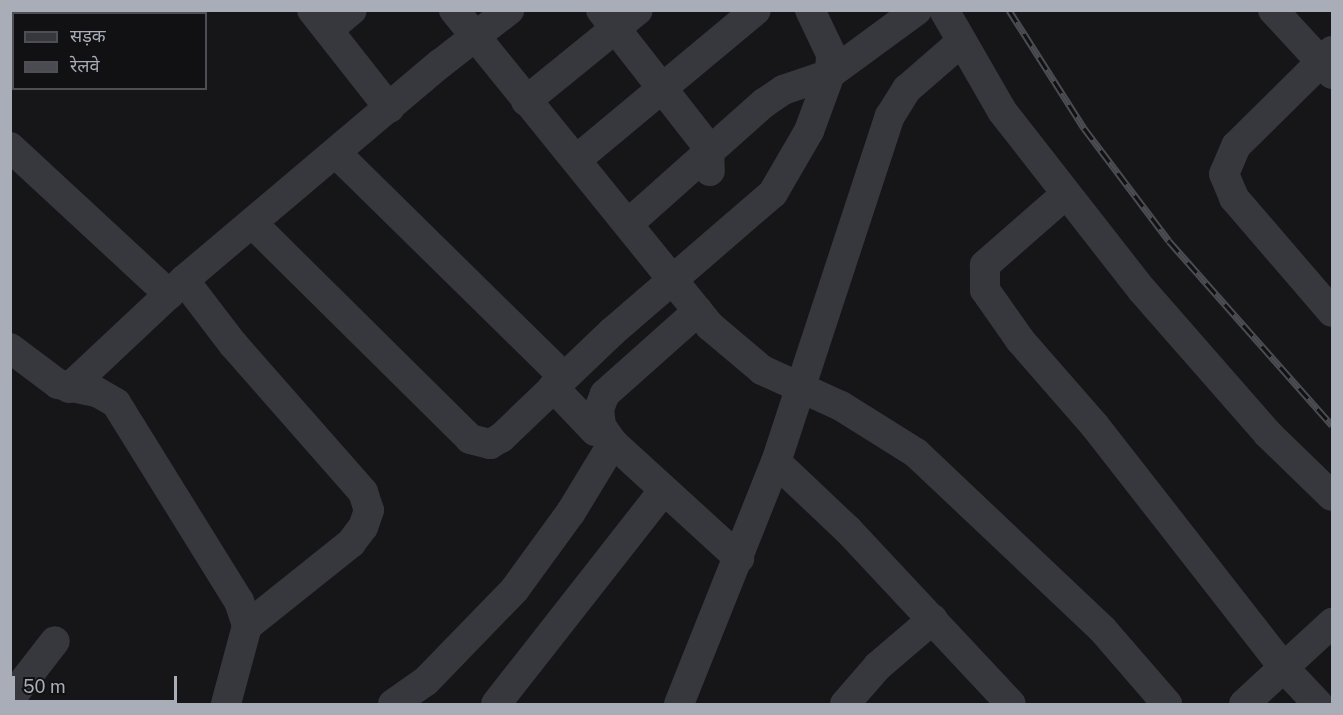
<!DOCTYPE html>
<html>
<head>
<meta charset="utf-8">
<style>
  body { margin:0 }
  #map { position:relative; width:1343px; height:715px; overflow:hidden; background:#161618; font-family:"Public Sans","Noto Sans Devanagari",sans-serif }
  div>[style] { position:absolute }
  .minor>* { height:30px; margin:-15px; padding:0 15px; transform-origin:15px; border-radius:15px; background:#37383d }
  .rail>* { height:7px; margin-top:-3.5px; transform-origin:0; background:repeating-linear-gradient(90deg,#111113 0 14px,#4a4c52 0 28px); box-sizing:border-box; border-block:2px solid #4a4c52 }
  span { translate:-50% -50%; white-space:nowrap; text-align:center; line-height:1.15; -webkit-text-stroke:5px #111113; paint-order:stroke }
  .frame { position:absolute; inset:0; border:12px solid #a8adb8; pointer-events:none }
  .legend { position:absolute; left:12px; top:12px; width:195px; height:78px; box-sizing:border-box; background:#111113; border:2px solid #4d4f55; margin:0; padding:8px 10px; list-style:none; font-size:18px; color:#a8adb8 }
  .legend li { display:flex; align-items:center; gap:12px; height:30px }
  .legend b { width:30px; border:2px solid #4d4f55 }
  .scale { position:absolute; left:12px; top:676px; width:165px; height:27px; box-sizing:border-box; border:3px solid #a8adb8; border-top:0; padding-left:8px; font-size:18px; line-height:21px; white-space:nowrap; color:#a8adb8; -webkit-text-stroke:4px #111113; paint-order:stroke }
</style>
</head>
<body>
<div id="map">
  <div class="minor">
    <i style="left:312px;top:10px;width:125px;rotate:51.8deg"></i>
    <i style="left:454px;top:10px;width:407px;rotate:51deg"></i>
    <i style="left:710px;top:326px;width:68px;rotate:40.2deg"></i>
    <i style="left:762px;top:370px;width:87px;rotate:24.5deg"></i>
    <i style="left:841px;top:406px;width:89px;rotate:32.1deg"></i>
    <i style="left:916px;top:453px;width:257px;rotate:43.4deg"></i>
    <i style="left:1103px;top:630px;width:98px;rotate:49.1deg"></i>
    <i style="left:601px;top:10px;width:175px;rotate:52deg"></i>
    <i style="left:709px;top:148px;width:23px;rotate:88deg"></i>
    <i style="left:944px;top:10px;width:116px;rotate:60.1deg"></i>
    <i style="left:1002px;top:111px;width:227px;rotate:52deg"></i>
    <i style="left:1142px;top:290px;width:191px;rotate:48.8deg"></i>
    <i style="left:1268px;top:434px;width:89px;rotate:44.1deg"></i>
    <i style="left:1273px;top:10px;width:87px;rotate:47.3deg"></i>
    <i style="left:34px;top:14px;width:4px;rotate:-63deg"></i>
    <i style="left:328px;top:30px;width:31px;rotate:-40deg"></i>
    <i style="left:10px;top:48px;width:6px;rotate:-45deg"></i>
    <i style="left:1332px;top:51px;width:135px;rotate:135.3deg"></i>
    <i style="left:1236px;top:146px;width:30px;rotate:113deg"></i>
    <i style="left:1224px;top:174px;width:26px;rotate:67deg"></i>
    <i style="left:1234px;top:198px;width:150px;rotate:49.3deg"></i>
    <i style="left:526px;top:101px;width:144px;rotate:-39.1deg"></i>
    <i style="left:10px;top:147px;width:217px;rotate:42.8deg"></i>
    <i style="left:336px;top:153px;width:320px;rotate:44.5deg"></i>
    <i style="left:576px;top:160px;width:234px;rotate:-39.8deg"></i>
    <i style="left:1066px;top:194px;width:108px;rotate:138.8deg"></i>
    <i style="left:985px;top:265px;width:25px;rotate:90deg"></i>
    <i style="left:985px;top:290px;width:61px;rotate:55deg"></i>
    <i style="left:1020px;top:340px;width:114px;rotate:48.9deg"></i>
    <i style="left:1095px;top:426px;width:306px;rotate:52deg"></i>
    <i style="left:1283px;top:667px;width:51px;rotate:46.6deg"></i>
    <i style="left:252px;top:223px;width:307px;rotate:44.7deg"></i>
    <i style="left:470px;top:439px;width:21px;rotate:14deg"></i>
    <i style="left:490px;top:444px;width:13px;rotate:-29deg"></i>
    <i style="left:501px;top:438px;width:153px;rotate:-43.7deg"></i>
    <i style="left:612px;top:332px;width:213px;rotate:-40.8deg"></i>
    <i style="left:773px;top:193px;width:72px;rotate:-59.9deg"></i>
    <i style="left:809px;top:131px;width:61px;rotate:-69.8deg"></i>
    <i style="left:830px;top:74px;width:20px;rotate:-87deg"></i>
    <i style="left:831px;top:54px;width:49px;rotate:-115.5deg"></i>
    <i style="left:628px;top:224px;width:182px;rotate:-41.7deg"></i>
    <i style="left:764px;top:103px;width:23px;rotate:-34deg"></i>
    <i style="left:783px;top:90px;width:50px;rotate:-18.8deg"></i>
    <i style="left:830px;top:74px;width:108px;rotate:-36.3deg"></i>
    <i style="left:184px;top:280px;width:81px;rotate:52.6deg"></i>
    <i style="left:233px;top:344px;width:197px;rotate:48.7deg"></i>
    <i style="left:363px;top:492px;width:19px;rotate:72deg"></i>
    <i style="left:369px;top:510px;width:18px;rotate:109deg"></i>
    <i style="left:363px;top:527px;width:20px;rotate:127deg"></i>
    <i style="left:351px;top:543px;width:133px;rotate:141.4deg"></i>
    <i style="left:698px;top:311px;width:125px;rotate:138.3deg"></i>
    <i style="left:605px;top:394px;width:16px;rotate:112deg"></i>
    <i style="left:599px;top:409px;width:17px;rotate:83deg"></i>
    <i style="left:601px;top:426px;width:21px;rotate:55deg"></i>
    <i style="left:613px;top:443px;width:171px;rotate:42.4deg"></i>
    <i style="left:10px;top:348px;width:60px;rotate:36.9deg"></i>
    <i style="left:58px;top:384px;width:40px;rotate:12deg"></i>
    <i style="left:97px;top:392px;width:22px;rotate:30deg"></i>
    <i style="left:116px;top:403px;width:233px;rotate:58.2deg"></i>
    <i style="left:239px;top:601px;width:26px;rotate:72deg"></i>
    <i style="left:247px;top:626px;width:81px;rotate:105.1deg"></i>
    <i style="left:553px;top:387px;width:61px;rotate:46.3deg"></i>
    <i style="left:69px;top:388px;width:158px;rotate:-43.2deg"></i>
    <i style="left:184px;top:280px;width:335px;rotate:-40.2deg"></i>
    <i style="left:440px;top:64px;width:88px;rotate:-38deg"></i>
    <i style="left:776px;top:462px;width:99px;rotate:43.4deg"></i>
    <i style="left:848px;top:530px;width:238px;rotate:46.9deg"></i>
    <i style="left:10px;top:699px;width:73px;rotate:-52.2deg"></i>
    <i style="left:393px;top:704px;width:40px;rotate:-34.9deg"></i>
    <i style="left:426px;top:681px;width:128px;rotate:-45.9deg"></i>
    <i style="left:515px;top:589px;width:95px;rotate:-54deg"></i>
    <i style="left:571px;top:512px;width:81px;rotate:-58.7deg"></i>
    <i style="left:496px;top:704px;width:272px;rotate:-51.9deg"></i>
    <i style="left:679px;top:704px;width:261px;rotate:-68.2deg"></i>
    <i style="left:776px;top:462px;width:364px;rotate:-71.8deg"></i>
    <i style="left:890px;top:116px;width:32px;rotate:-58deg"></i>
    <i style="left:907px;top:89px;width:70px;rotate:-41deg"></i>
    <i style="left:845px;top:704px;width:50px;rotate:-49deg"></i>
    <i style="left:878px;top:666px;width:72px;rotate:-40.5deg"></i>
    <i style="left:1244px;top:704px;width:120px;rotate:-42.6deg"></i>
  </div>
  <div class="rail">
    <i style="left:1009px;top:10px;width:140px;rotate:57.6deg"></i>
    <i style="left:1084px;top:128px;width:141px;rotate:53deg"></i>
    <i style="left:1169px;top:241px;width:246px;rotate:48.5deg"></i>
  </div>
  <div class="frame"></div>
  <ul class="legend">
  <li><b style="height:8px;background:#37383d"></b>सड़क</li>
  <li><b style="height:8px;background:#4a4c52"></b>रेलवे</li>
  </ul>
  <div class="scale">50 m</div>
</div>
</body>
</html>
